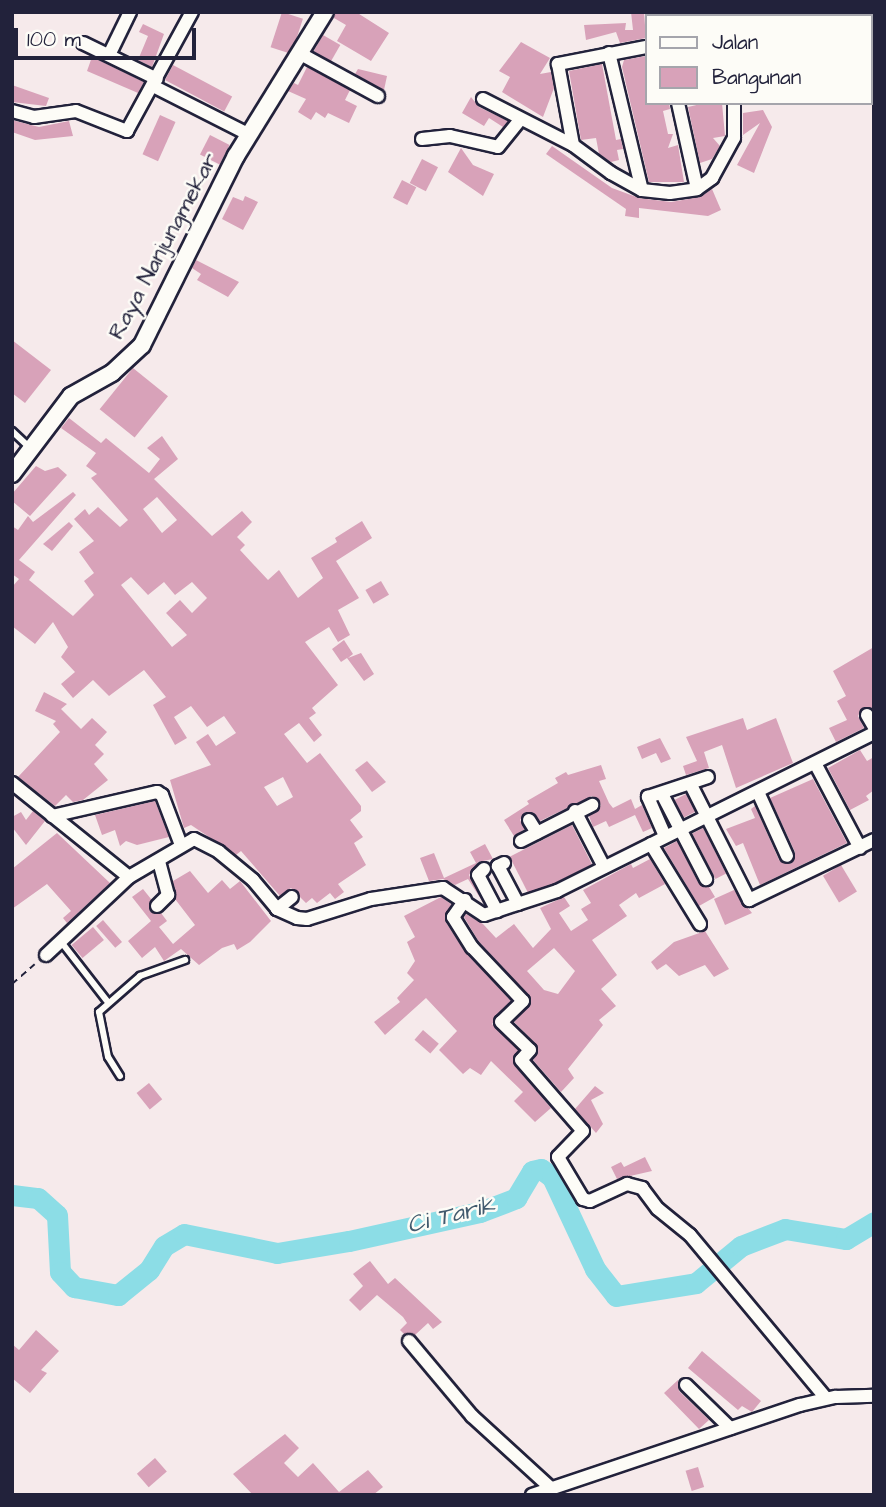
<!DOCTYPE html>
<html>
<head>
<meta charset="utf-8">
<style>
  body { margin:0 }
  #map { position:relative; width:886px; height:1507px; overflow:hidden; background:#f6eaeb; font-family:"Architects Daughter",sans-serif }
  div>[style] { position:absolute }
  .river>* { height:21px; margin:-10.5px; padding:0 10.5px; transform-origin:10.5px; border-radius:10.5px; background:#8cdde6 }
  .building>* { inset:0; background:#d8a2b9; transform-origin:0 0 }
  .path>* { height:2px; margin-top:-1px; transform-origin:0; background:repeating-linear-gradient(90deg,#22223b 0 7px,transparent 0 12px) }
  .roads { filter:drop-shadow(2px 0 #22223b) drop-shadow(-2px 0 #22223b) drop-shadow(0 2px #22223b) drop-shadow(0 -2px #22223b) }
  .service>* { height:6px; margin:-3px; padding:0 3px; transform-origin:3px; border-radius:3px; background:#fdfcf7 }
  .minor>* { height:12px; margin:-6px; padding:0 6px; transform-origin:6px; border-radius:6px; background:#fdfcf7 }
  .tertiary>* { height:16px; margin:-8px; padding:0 8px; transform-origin:8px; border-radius:8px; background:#fdfcf7 }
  span { translate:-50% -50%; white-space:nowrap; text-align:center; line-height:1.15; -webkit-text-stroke:5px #fdfcf7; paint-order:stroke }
  .street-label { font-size:23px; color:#22223b }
  .water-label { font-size:24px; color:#425a6e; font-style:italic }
  .frame { position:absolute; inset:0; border:14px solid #22223b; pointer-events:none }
  .legend { position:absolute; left:645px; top:14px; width:228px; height:91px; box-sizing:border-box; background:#fdfcf7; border:2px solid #a5a5ac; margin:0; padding:9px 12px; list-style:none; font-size:21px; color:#22223b }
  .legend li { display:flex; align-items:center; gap:14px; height:35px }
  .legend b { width:35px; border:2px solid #a5a5ac }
  .scale { position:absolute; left:14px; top:28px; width:182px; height:32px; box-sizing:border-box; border:4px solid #22223b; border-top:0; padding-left:9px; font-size:21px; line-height:24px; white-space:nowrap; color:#22223b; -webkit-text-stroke:5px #fdfcf7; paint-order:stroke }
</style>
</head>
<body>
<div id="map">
  <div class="river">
    <i style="left:12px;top:1195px;width:26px;rotate:7deg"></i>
    <i style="left:38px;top:1198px;width:25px;rotate:42deg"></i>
    <i style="left:57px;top:1215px;width:57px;rotate:87deg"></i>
    <i style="left:60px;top:1272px;width:21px;rotate:47deg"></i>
    <i style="left:74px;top:1287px;width:45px;rotate:10.3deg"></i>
    <i style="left:118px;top:1295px;width:40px;rotate:-39deg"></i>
    <i style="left:149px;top:1270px;width:28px;rotate:-58deg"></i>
    <i style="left:164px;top:1246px;width:23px;rotate:-31deg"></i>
    <i style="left:184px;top:1234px;width:95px;rotate:11.5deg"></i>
    <i style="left:277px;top:1253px;width:73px;rotate:-9.5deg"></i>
    <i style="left:349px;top:1241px;width:134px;rotate:-12.5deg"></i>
    <i style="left:480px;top:1212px;width:39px;rotate:-21deg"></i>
    <i style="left:516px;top:1198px;width:31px;rotate:-59deg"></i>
    <i style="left:532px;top:1171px;width:9px;rotate:-13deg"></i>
    <i style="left:541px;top:1169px;width:14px;rotate:36deg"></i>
    <i style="left:552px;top:1177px;width:102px;rotate:64.9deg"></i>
    <i style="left:595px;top:1269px;width:34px;rotate:52deg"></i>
    <i style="left:616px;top:1296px;width:81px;rotate:-9.2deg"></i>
    <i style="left:696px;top:1283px;width:58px;rotate:-39.4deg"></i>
    <i style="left:741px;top:1246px;width:47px;rotate:-21.1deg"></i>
    <i style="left:785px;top:1229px;width:62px;rotate:9.3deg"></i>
    <i style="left:846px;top:1239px;width:33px;rotate:-31deg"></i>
  </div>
  <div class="building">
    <i style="left:282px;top:12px;width:22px;height:37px;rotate:18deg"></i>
    <i style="clip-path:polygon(335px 12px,356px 12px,389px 33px,371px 61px,337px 41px,346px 25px,334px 18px)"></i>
    <i style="clip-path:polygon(631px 12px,644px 12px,646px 38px,620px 43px,616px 32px,586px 40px,584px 25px,626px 23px,625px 30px,633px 30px)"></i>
    <i style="clip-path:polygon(143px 24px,164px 34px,152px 67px,138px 60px,148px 36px,139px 32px)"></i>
    <i style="left:323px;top:35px;width:20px;height:19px;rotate:30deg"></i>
    <i style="clip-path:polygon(521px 42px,550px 58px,540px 74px,551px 72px,554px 88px,543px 117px,502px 92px,510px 77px,499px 71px)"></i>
    <i style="clip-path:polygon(646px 56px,646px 103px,669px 103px,670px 109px,663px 111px,668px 134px,673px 134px,668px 148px,678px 145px,684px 182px,649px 182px,622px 67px,624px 60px)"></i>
    <i style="clip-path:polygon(92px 57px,144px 82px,138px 93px,87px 71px)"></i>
    <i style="clip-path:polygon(602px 64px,616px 140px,621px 139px,623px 149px,617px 150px,619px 160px,611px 162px,599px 154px,596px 138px,581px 140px,569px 71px)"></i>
    <i style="left:173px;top:65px;width:67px;height:17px;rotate:28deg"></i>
    <i style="clip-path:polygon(307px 67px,350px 90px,345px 100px,357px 106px,349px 123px,328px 113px,325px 118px,316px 112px,311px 120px,298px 112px,306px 99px,288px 91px,294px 83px,298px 85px)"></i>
    <i style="clip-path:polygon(358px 69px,387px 76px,384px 90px,355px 74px)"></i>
    <i style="clip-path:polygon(12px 85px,49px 98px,46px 106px,12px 102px)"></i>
    <i style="clip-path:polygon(471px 97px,479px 107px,508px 121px,503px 127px,489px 118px,484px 126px,462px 113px)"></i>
    <i style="clip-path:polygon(705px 103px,722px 103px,725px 136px,713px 138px,720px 146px,712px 159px,700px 163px,688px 107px)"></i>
    <i style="clip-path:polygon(763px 110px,772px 127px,754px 173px,737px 165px,760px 123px,743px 135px,743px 113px)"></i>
    <i style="left:160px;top:115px;width:17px;height:43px;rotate:24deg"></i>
    <i style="clip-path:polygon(12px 120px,39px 127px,69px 121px,73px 136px,35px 140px,12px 132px)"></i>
    <i style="left:210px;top:135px;width:22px;height:22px;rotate:27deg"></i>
    <i style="clip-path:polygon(552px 146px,612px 188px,639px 198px,671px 202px,700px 197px,712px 189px,721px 210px,708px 216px,639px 208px,639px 218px,625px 216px,626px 209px,546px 154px)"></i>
    <i style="clip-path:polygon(461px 148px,473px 165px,494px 174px,483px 196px,448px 172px)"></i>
    <i style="left:422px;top:159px;width:18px;height:27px;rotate:27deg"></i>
    <i style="left:402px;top:180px;width:16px;height:20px;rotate:27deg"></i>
    <i style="clip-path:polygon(245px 196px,258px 202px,243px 230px,222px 219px,233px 197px,243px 201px)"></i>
    <i style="clip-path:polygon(196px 260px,239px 282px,228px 297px,197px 280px,201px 274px,192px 268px)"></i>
    <i style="clip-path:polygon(12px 340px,51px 370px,25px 403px,12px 393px)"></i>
    <i style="left:133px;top:368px;width:45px;height:53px;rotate:39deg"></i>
    <i style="clip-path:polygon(evenodd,69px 418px,101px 443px,106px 438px,149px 473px,160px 459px,147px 448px,162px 436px,178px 459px,154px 479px,212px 536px,242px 511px,252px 522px,237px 537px,245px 545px,240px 550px,268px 580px,279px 570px,298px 598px,323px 578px,311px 558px,337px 542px,335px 538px,362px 521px,372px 538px,336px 561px,359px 598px,338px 610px,350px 635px,338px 642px,329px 627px,305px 642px,338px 685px,312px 708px,316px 713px,309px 718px,322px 735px,314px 742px,299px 723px,284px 734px,307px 763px,320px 753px,361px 806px,361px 811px,350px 820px,363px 837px,354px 843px,366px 865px,338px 884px,344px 892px,335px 899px,330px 893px,317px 903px,312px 898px,306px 903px,291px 888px,280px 896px,241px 851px,236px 855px,191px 825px,184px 828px,170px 780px,211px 765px,196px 742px,208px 734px,216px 746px,236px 733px,224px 716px,207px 727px,191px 706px,174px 717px,187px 738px,175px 745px,153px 705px,166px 697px,144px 670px,109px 696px,93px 680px,73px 698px,61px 684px,75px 672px,61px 657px,68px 647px,53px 622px,35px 644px,12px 626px,12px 587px,19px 579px,12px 574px,12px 526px,18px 530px,28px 516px,33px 522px,73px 492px,76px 495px,19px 560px,35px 572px,29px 580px,73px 616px,94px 595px,84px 581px,94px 573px,79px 552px,94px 541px,74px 519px,85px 509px,89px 515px,98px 507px,120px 527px,128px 520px,91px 478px,97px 474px,86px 466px,96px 453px,61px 428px,69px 418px,157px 497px,177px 520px,162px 533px,143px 509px,157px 497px,69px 418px,131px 577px,148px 595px,164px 582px,175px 595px,192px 582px,207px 598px,192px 613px,180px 600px,166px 613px,187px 635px,172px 647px,121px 585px,131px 577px,69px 418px,283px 777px,293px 797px,277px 806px,264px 787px,283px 777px)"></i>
    <i style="clip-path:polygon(36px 466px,45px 471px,58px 467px,67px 475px,30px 516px,12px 501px,12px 494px)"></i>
    <i style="clip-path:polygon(69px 522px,73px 526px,52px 551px,43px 544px)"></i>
    <i style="left:381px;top:581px;width:16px;height:18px;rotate:60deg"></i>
    <i style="clip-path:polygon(344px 640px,353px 654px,348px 658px,361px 653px,374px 674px,364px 681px,347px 658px,341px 662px,332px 649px)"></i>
    <i style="clip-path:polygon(874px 647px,874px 710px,862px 708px,858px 716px,864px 728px,836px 742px,829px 728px,847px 720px,837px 701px,846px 696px,833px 671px)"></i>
    <i style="clip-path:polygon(44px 692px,67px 704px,61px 709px,81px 729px,92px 718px,107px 732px,95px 745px,104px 754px,94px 764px,108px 780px,83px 800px,73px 802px,66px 795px,55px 806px,18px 777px,60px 732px,53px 724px,56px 721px,35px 711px)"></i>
    <i style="clip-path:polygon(743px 718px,747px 730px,776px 718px,793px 763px,736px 788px,722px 745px,704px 752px,709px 768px,686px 775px,683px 766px,697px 761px,686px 737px)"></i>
    <i style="clip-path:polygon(660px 738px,671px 759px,661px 763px,656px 753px,642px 759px,637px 747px)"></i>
    <i style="clip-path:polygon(860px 750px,867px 761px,874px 757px,874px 790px,866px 796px,869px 800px,850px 810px,828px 768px)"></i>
    <i style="clip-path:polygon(367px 761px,386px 782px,372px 792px,355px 770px)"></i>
    <i style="clip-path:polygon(601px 765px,606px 779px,599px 781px,609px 803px,613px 808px,631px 799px,635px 809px,642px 805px,652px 828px,643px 832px,635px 815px,609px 827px,606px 821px,593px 827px,589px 816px,601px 805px,592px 796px,540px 821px,534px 813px,525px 812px,520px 820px,525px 829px,514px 836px,504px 820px,529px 804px,527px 801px,558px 783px,555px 778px,566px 772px,568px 775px)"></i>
    <i style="clip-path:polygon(813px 779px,847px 843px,760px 885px,743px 843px,736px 846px,726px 829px,755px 818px,751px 809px,755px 806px,779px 860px,791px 864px,795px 852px,770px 798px)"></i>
    <i style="left:686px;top:794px;width:20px;height:13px;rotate:63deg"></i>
    <i style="clip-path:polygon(155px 801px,169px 837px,137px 845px,126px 841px,120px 846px,115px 830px,102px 835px,95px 815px)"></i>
    <i style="clip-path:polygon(33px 811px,45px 821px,26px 845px,12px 827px,12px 817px,21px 812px,26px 820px)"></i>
    <i style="left:572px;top:825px;width:44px;height:70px;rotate:63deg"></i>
    <i style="left:703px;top:828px;width:51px;height:12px;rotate:63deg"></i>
    <i style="clip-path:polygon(57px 833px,110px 883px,67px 923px,63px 918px,71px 911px,47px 884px,12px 909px,12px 869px)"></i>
    <i style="clip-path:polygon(677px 841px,699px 884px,709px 887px,715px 897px,699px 906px,664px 848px)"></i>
    <i style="clip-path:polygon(485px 844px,493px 859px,478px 862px,469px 875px,484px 904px,468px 879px,455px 885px,443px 879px,429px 881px,420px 858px,434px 853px,444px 878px,476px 863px,470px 852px)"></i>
    <i style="clip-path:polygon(evenodd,650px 859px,665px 884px,639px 898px,636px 893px,619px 905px,627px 916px,592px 940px,617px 975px,601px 989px,616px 1006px,599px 1020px,603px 1025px,568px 1069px,574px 1078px,561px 1092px,533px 1060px,538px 1053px,536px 1044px,514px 1022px,531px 1004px,530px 996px,479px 942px,464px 917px,466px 914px,483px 924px,496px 938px,514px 924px,533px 948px,551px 929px,540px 908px,564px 897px,570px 906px,559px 913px,571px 931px,588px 920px,581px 909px,591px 903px,583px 890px,631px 864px,633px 868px,650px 859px,554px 948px,575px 971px,558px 994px,544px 990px,527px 971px,554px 948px)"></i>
    <i style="left:841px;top:865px;width:31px;height:21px;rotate:59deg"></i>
    <i style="clip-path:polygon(190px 871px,208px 893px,222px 880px,230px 889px,240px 881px,271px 921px,250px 942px,237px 950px,234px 944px,222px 948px,199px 965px,181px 949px,164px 961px,155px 947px,142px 958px,128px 941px,151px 921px,132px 897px,143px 889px,151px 899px,150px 912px,161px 913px,167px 921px,159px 927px,173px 944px,195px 925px,175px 899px,173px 881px)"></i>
    <i style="clip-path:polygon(734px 890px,752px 913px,725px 925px,714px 899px)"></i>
    <i style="clip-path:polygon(441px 897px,451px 904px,445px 921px,465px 952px,511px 1001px,492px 1024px,518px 1050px,514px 1065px,551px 1108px,535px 1122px,514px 1101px,523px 1092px,491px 1061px,481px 1075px,470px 1068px,463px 1074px,439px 1050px,457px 1031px,426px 998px,385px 1035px,374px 1022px,400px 1002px,397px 998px,414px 980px,407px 973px,415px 961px,407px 942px,415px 937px,404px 916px)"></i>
    <i style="left:103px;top:920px;width:29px;height:9px;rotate:49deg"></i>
    <i style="left:93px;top:927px;width:17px;height:28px;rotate:50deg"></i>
    <i style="clip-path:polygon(705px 931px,729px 969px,714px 977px,705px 965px,679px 976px,666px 964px,657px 970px,651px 962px,674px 942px)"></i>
    <i style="left:423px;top:1030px;width:21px;height:13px;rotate:41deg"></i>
    <i style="left:149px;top:1083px;width:21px;height:16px;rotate:51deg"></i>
    <i style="clip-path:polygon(595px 1086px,604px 1093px,591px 1100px,603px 1124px,596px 1133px,575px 1109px)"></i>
    <i style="clip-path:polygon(645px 1157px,652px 1171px,617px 1179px,611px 1167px,621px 1162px,624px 1167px)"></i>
    <i style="clip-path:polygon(370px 1261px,388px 1284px,395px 1278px,442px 1322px,433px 1329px,428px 1323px,415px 1335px,404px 1334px,400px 1330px,407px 1323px,403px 1317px,377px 1295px,360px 1311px,349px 1300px,363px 1286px,353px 1274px)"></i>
    <i style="clip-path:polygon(36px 1330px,59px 1351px,41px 1370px,47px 1373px,30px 1393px,12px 1378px,12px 1344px,19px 1350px)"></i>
    <i style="clip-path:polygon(702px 1351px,761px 1401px,752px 1412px,742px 1406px,738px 1410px,688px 1368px)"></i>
    <i style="clip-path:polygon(678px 1380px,679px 1391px,709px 1420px,699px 1429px,664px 1393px)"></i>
    <i style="clip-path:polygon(285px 1434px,299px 1448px,284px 1463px,298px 1477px,313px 1463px,339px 1492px,368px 1470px,383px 1487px,373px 1495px,253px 1495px,233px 1474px)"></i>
    <i style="left:155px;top:1458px;width:18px;height:24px;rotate:49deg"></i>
    <i style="left:698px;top:1467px;width:21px;height:13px;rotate:73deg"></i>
  </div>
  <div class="path">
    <i style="left:12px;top:984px;width:30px;rotate:-41deg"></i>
  </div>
  <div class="roads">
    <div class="service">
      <i style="left:12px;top:431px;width:23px;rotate:43deg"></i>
      <i style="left:62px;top:943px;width:73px;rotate:52.2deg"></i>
      <i style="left:120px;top:1076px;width:22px;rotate:-122deg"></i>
      <i style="left:108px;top:1057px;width:46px;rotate:-101.3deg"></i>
      <i style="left:99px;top:1012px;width:55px;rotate:-41.3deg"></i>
      <i style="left:140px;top:976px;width:48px;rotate:-19.6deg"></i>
    </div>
    <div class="minor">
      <i style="left:659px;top:12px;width:4px;rotate:76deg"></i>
      <i style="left:83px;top:43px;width:82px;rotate:25.9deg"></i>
      <i style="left:646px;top:47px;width:90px;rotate:169.1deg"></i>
      <i style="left:558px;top:64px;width:82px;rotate:79.5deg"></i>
      <i style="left:573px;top:145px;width:47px;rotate:36.4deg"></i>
      <i style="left:611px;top:173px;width:35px;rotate:29deg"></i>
      <i style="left:642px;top:190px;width:28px;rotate:6deg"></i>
      <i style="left:670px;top:193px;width:27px;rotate:-8deg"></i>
      <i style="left:697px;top:189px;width:19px;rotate:-36deg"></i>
      <i style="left:712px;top:178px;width:46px;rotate:-61.2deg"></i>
      <i style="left:734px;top:138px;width:35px;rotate:-90deg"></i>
      <i style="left:110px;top:53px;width:46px;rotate:-64deg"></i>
      <i style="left:299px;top:53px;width:90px;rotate:28.6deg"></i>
      <i style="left:609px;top:53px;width:141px;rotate:76.5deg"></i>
      <i style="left:153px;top:86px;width:106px;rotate:26.8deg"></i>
      <i style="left:483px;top:99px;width:101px;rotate:27.1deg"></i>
      <i style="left:678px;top:103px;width:88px;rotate:77.5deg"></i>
      <i style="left:12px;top:111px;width:23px;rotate:15deg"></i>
      <i style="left:34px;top:117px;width:42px;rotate:-8.1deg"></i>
      <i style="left:76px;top:111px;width:55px;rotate:21.4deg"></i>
      <i style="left:127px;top:131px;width:136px;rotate:-61.4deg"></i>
      <i style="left:422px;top:139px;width:28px;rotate:-6deg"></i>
      <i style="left:450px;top:136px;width:49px;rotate:12.9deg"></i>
      <i style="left:498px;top:147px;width:35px;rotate:-51deg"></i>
      <i style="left:867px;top:715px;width:14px;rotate:60deg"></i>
      <i style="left:815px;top:763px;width:96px;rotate:62.1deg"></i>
      <i style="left:12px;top:783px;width:150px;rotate:38.8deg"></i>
      <i style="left:129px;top:877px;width:75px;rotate:-30.3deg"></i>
      <i style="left:194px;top:839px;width:28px;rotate:27deg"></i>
      <i style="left:219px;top:852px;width:44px;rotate:39.5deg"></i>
      <i style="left:253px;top:880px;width:38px;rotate:50deg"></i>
      <i style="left:277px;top:909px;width:22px;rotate:24deg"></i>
      <i style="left:297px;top:918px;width:10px;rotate:6deg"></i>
      <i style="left:307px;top:919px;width:67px;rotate:-17.4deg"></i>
      <i style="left:371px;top:899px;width:73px;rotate:-8.7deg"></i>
      <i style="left:443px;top:888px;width:49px;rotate:33.4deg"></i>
      <i style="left:484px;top:915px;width:77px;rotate:-18.2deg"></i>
      <i style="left:557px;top:891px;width:354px;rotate:-26.5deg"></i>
      <i style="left:691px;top:785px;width:129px;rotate:63.2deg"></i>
      <i style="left:749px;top:900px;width:139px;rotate:-25.6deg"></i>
      <i style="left:758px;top:792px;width:70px;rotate:65.6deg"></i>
      <i style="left:662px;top:794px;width:96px;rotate:62.6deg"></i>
      <i style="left:575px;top:811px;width:63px;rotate:62.6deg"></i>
      <i style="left:52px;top:816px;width:108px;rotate:-12.9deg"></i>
      <i style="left:157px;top:792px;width:6px;rotate:31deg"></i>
      <i style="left:162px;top:795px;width:53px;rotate:69.2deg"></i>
      <i style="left:529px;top:820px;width:15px;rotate:58deg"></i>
      <i style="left:665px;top:836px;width:43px;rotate:-113.6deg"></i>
      <i style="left:648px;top:797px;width:63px;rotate:-18.4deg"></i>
      <i style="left:521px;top:841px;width:80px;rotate:-26.9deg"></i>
      <i style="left:651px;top:844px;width:94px;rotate:58.5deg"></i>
      <i style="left:504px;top:863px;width:7px;rotate:153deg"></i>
      <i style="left:498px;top:866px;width:43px;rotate:62.2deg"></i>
      <i style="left:484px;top:869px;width:8px;rotate:135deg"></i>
      <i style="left:478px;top:875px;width:41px;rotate:62.2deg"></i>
      <i style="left:465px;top:900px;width:21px;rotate:125deg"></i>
      <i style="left:453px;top:917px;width:36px;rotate:58deg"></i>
      <i style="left:472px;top:947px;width:74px;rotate:46.6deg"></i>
      <i style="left:523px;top:1001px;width:30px;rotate:136deg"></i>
      <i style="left:501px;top:1022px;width:40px;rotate:44deg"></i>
      <i style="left:530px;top:1050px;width:13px;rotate:132deg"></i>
      <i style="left:521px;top:1060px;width:94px;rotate:48.9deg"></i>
      <i style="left:583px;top:1131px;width:36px;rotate:134deg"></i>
      <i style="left:558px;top:1157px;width:49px;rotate:59.2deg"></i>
      <i style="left:583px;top:1199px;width:7px;rotate:16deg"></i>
      <i style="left:590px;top:1201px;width:41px;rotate:-24.7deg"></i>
      <i style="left:627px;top:1184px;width:16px;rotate:15deg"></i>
      <i style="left:642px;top:1188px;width:26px;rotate:53deg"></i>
      <i style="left:658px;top:1209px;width:41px;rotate:39.1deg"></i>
      <i style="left:690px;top:1235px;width:212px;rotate:50.2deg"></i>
      <i style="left:157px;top:906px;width:16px;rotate:-45deg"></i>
      <i style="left:168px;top:895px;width:35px;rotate:-105deg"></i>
      <i style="left:277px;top:909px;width:19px;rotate:-39deg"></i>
      <i style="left:46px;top:955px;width:114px;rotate:-43.2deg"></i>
      <i style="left:409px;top:1341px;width:98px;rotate:50deg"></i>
      <i style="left:472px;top:1416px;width:108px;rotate:42.4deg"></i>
      <i style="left:686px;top:1385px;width:62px;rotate:44.3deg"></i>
      <i style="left:532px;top:1495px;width:283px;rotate:-18.6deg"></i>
      <i style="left:800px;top:1405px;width:37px;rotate:-13deg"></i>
      <i style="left:836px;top:1397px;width:38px;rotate:-2deg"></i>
    </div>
    <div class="tertiary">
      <i style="left:12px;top:474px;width:98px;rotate:-52.9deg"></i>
      <i style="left:71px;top:396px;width:47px;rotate:-29.3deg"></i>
      <i style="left:112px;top:373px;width:41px;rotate:-43deg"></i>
      <i style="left:142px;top:345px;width:211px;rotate:-63.6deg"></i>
      <i style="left:236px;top:156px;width:169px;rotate:-58.3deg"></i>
    </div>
  </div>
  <div class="street-label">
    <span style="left:163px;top:246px;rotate:-62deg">Raya Nanjungmekar</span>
  </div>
  <div class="water-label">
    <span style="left:451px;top:1216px;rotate:-14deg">Ci Tarik</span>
  </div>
  <div class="frame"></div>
  <ul class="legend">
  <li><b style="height:9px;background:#fdfcf7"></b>Jalan</li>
  <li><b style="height:19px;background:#d8a2b9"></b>Bangunan</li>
  </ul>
  <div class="scale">100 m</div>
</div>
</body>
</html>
